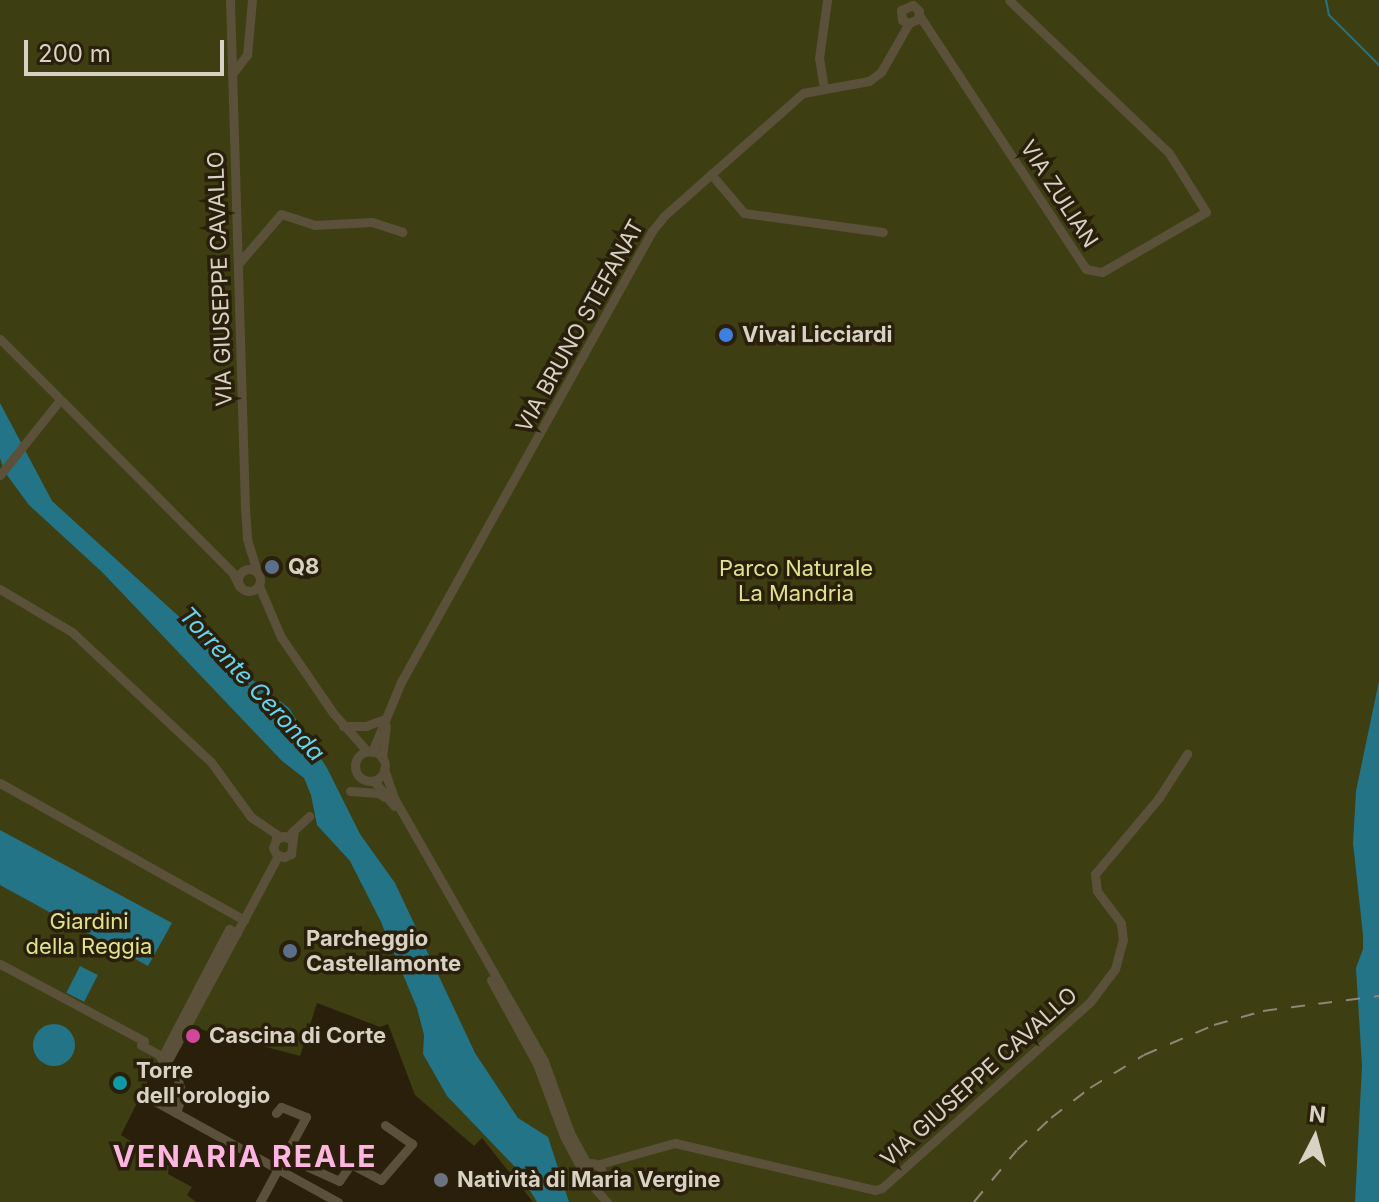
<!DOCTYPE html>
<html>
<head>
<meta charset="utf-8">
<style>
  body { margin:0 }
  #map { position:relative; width:1379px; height:1202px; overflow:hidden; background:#2a1f0b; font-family:Inter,sans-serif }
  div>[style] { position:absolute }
  .green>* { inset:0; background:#3d3e12 }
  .water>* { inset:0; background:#237487; transform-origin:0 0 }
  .round { border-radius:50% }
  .stream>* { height:2px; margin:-1px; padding:0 1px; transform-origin:1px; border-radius:1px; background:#237487 }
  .minor>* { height:9px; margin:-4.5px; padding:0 4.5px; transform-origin:4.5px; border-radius:4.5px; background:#5b503a }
  .minor>.ring { margin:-4.5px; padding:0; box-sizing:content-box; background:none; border:9px solid #5b503a; border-radius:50% }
  .rail>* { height:2px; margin-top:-1px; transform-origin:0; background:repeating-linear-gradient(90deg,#8e8676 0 14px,transparent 0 28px) }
  .dots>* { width:22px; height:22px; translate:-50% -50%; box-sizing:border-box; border:4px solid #2a1f0b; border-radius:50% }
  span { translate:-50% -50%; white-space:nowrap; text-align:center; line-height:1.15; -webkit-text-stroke:7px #2a1f0b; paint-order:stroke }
  .street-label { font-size:22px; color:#d8d2c5 }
  .poi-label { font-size:22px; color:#d8d2c5; font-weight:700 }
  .left { translate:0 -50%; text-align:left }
  .park-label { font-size:22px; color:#dfe38b }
  .water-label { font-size:24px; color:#63d5f2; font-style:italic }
  .district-label { font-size:30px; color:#feb5df; font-weight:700; letter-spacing:2px }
  .north { position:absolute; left:1275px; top:1098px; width:80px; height:80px; -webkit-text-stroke:6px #2a1f0b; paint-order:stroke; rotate:6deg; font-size:22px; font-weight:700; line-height:32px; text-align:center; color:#d8d2c5 }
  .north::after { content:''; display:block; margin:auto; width:28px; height:36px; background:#d8d2c5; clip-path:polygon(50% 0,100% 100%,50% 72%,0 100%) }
  .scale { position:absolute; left:24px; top:40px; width:200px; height:36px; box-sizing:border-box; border:4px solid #d8d2c5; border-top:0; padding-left:10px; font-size:24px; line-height:28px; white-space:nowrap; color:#d8d2c5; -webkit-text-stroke:6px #2a1f0b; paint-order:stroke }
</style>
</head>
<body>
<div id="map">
  <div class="green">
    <i style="clip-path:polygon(0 0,1379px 0,1379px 1202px,533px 1202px,482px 1138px,474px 1146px,415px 1095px,388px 1024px,380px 1027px,317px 1003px,300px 1056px,177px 1023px,121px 1135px,169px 1165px,168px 1174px,192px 1187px,187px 1195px,196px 1202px,0 1202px)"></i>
  </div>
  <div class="water">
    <i style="clip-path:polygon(0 403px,52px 501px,230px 663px,289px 708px,327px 768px,360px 834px,395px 883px,475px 1053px,518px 1118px,548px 1137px,569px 1202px,537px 1202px,517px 1169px,447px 1096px,423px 1054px,424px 1035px,417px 1008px,381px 922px,350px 861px,317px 825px,311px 795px,304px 778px,282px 761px,102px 572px,29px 505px,4px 471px,0 458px)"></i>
    <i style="clip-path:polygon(1379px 681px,1379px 1202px,1355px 1202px,1362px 1066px,1356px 968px,1363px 949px,1363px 935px,1353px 843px,1356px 791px)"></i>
    <i style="clip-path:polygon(0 830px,172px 923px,148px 966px,0 885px)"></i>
    <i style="left:80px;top:966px;width:20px;height:30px;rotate:27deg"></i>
    <i class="round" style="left:33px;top:1024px;width:42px;height:42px"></i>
  </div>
  <div class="stream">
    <i style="left:1326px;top:0;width:15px;rotate:79deg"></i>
    <i style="left:1329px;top:15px;width:71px;rotate:45deg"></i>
  </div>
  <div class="minor">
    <i style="left:230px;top:0;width:508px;rotate:88.31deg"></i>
    <i style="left:245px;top:508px;width:31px;rotate:86deg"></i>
    <i style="left:247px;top:539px;width:34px;rotate:73deg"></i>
    <i style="left:919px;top:15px;width:304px;rotate:56.7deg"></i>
    <i style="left:1086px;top:269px;width:16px;rotate:11deg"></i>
    <i style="left:1102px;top:272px;width:120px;rotate:-30deg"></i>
    <i style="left:1206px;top:212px;width:70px;rotate:-122.1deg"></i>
    <i style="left:1169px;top:153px;width:221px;rotate:-136.3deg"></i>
    <i style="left:232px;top:74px;width:24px;rotate:-52deg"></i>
    <i style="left:247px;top:55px;width:55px;rotate:-84.8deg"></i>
    <i style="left:824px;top:89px;width:31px;rotate:-99deg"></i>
    <i style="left:819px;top:58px;width:59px;rotate:-82.1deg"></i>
    <i style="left:711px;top:174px;width:51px;rotate:49.8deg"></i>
    <i style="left:744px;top:213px;width:140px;rotate:7.8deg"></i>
    <i style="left:238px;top:264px;width:66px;rotate:-49.3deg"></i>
    <i style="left:281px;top:214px;width:35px;rotate:18deg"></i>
    <i style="left:314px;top:225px;width:58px;rotate:-3deg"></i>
    <i style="left:372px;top:222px;width:32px;rotate:18deg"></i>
    <i style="left:0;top:339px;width:83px;rotate:45deg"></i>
    <i style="left:62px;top:401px;width:241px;rotate:45.2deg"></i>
    <i style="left:232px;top:572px;width:16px;rotate:63deg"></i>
    <i style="left:0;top:475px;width:95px;rotate:-51.4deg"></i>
    <i class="ring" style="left:238px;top:569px;width:13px;height:13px"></i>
    <i style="left:259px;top:586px;width:56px;rotate:66.7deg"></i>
    <i style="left:281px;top:637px;width:92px;rotate:55.6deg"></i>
    <i style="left:333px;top:713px;width:52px;rotate:48.1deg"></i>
    <i style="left:0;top:589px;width:84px;rotate:30.8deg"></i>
    <i style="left:72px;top:632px;width:190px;rotate:43.1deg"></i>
    <i style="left:211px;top:762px;width:68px;rotate:54deg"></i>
    <i style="left:251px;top:817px;width:36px;rotate:34deg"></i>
    <i style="left:343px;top:726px;width:23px"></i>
    <i style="left:366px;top:726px;width:17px;rotate:-21deg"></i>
    <i class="ring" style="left:355px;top:751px;width:21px;height:21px"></i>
    <i style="left:372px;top:752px;width:76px;rotate:-67.5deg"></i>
    <i style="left:401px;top:682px;width:516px;rotate:-60.9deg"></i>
    <i style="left:652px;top:231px;width:19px;rotate:-51deg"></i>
    <i style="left:664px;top:216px;width:186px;rotate:-41.5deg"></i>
    <i style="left:803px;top:93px;width:67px;rotate:-10.3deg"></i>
    <i style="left:869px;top:81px;width:15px;rotate:-37deg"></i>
    <i style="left:881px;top:72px;width:56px;rotate:-60.3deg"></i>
    <i style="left:909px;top:23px;width:10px;rotate:-24deg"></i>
    <i style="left:918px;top:19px;width:8px;rotate:-83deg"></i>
    <i style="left:919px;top:11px;width:8px;rotate:-135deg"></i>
    <i style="left:913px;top:5px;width:13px;rotate:157deg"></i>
    <i style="left:901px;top:10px;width:10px;rotate:84deg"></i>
    <i style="left:902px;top:20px;width:8px;rotate:23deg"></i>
    <i style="left:382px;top:758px;width:32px;rotate:-83deg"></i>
    <i style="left:384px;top:769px;width:31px;rotate:71deg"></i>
    <i style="left:394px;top:798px;width:303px;rotate:60.3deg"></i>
    <i style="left:544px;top:1061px;width:77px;rotate:70.1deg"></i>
    <i style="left:570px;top:1133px;width:35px;rotate:61deg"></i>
    <i style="left:374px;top:781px;width:32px;rotate:51deg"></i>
    <i style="left:0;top:783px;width:280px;rotate:29.3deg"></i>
    <i style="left:350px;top:791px;width:28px;rotate:4deg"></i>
    <i style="left:378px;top:793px;width:8px;rotate:30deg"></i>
    <i style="left:291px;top:833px;width:25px;rotate:-43deg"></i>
    <i style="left:292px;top:840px;width:9px;rotate:-153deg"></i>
    <i style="left:284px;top:836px;width:9px;rotate:159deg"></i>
    <i style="left:276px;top:839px;width:9px;rotate:108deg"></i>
    <i style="left:273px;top:848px;width:7px;rotate:63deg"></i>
    <i style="left:276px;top:854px;width:9px;rotate:21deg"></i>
    <i style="left:284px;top:857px;width:8px;rotate:-23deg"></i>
    <i style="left:291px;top:854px;width:24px;rotate:-83deg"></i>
    <i style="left:0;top:964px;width:163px;rotate:28.1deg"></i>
    <i style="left:144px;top:1041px;width:5px;rotate:127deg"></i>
    <i style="left:141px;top:1045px;width:21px;rotate:28deg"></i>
    <i style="left:491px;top:980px;width:96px;rotate:61.3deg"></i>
    <i style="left:537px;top:1064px;width:77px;rotate:69.4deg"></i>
    <i style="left:564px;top:1136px;width:36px;rotate:62deg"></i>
    <i style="left:161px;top:1059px;width:147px;rotate:-62.4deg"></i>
    <i style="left:229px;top:929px;width:9px;rotate:27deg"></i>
    <i style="left:142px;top:1094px;width:224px;rotate:28.9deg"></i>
    <i style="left:176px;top:1113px;width:19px;rotate:-72deg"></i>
    <i style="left:182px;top:1095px;width:20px;rotate:-105deg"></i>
    <i style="left:177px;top:1076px;width:16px;rotate:-133deg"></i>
    <i style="left:166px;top:1064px;width:236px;rotate:-61.7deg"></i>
    <i class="ring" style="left:580px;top:1163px;width:13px;height:13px"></i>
    <i style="left:596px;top:1165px;width:82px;rotate:-15.6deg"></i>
    <i style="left:675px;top:1143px;width:205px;rotate:13.2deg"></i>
    <i style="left:875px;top:1190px;width:7px;rotate:-16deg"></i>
    <i style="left:882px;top:1188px;width:279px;rotate:-41.8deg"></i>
    <i style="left:1090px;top:1002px;width:41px;rotate:-52.9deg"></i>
    <i style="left:1115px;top:969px;width:30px;rotate:-75deg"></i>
    <i style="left:1123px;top:940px;width:17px;rotate:-97deg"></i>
    <i style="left:1121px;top:923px;width:40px;rotate:-127deg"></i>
    <i style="left:1097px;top:891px;width:17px;rotate:-97deg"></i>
    <i style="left:1095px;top:874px;width:98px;rotate:-50deg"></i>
    <i style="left:1158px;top:799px;width:54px;rotate:-57.2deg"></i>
    <i style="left:308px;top:1167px;width:34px;rotate:24deg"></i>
    <i style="left:339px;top:1181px;width:21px;rotate:-55deg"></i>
    <i style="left:351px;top:1164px;width:34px;rotate:28deg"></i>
    <i style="left:381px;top:1180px;width:48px;rotate:-49.3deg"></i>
    <i style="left:412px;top:1144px;width:33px;rotate:-145deg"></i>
    <i style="left:592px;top:1185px;width:23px;rotate:49deg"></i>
    <i style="left:260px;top:1202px;width:97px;rotate:-61.6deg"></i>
    <i style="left:306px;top:1117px;width:27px;rotate:-158deg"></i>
    <i style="left:281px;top:1107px;width:8px;rotate:130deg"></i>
  </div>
  <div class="rail">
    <i style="left:974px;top:1202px;width:67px;rotate:-50.4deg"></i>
    <i style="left:1017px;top:1150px;width:47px;rotate:-43.3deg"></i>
    <i style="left:1051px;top:1118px;width:49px;rotate:-37.6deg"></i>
    <i style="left:1090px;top:1088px;width:63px;rotate:-31.4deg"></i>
    <i style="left:1144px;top:1055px;width:76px;rotate:-23.2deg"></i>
    <i style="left:1214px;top:1025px;width:51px;rotate:-15.9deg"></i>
    <i style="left:1263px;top:1011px;width:117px;rotate:-7.4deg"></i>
  </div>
  <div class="dots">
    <i style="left:726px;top:335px;background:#3f7fe0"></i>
    <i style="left:272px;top:567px;background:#5c6f8a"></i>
    <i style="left:290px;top:951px;background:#5c6f8a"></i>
    <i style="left:193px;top:1036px;background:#d1479c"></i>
    <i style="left:120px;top:1083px;background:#0f9aa8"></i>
    <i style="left:441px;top:1180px;background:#6b7280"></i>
  </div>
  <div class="street-label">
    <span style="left:1059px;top:194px;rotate:57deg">VIA ZULIAN</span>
    <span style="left:220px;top:279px;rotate:-92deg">VIA GIUSEPPE CAVALLO</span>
    <span style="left:580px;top:326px;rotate:-61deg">VIA BRUNO STEFANAT</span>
    <span style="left:979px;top:1077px;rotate:-42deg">VIA GIUSEPPE CAVALLO</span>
  </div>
  <div class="poi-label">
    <span class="left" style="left:742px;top:335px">Vivai Licciardi</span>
    <span class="left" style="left:288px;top:567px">Q8</span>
    <span class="left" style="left:306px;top:951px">Parcheggio<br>Castellamonte</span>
    <span class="left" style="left:209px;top:1036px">Cascina di Corte</span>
    <span class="left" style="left:136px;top:1083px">Torre<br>dell'orologio</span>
    <span class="left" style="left:457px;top:1180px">Natività di Maria Vergine</span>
  </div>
  <div class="park-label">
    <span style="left:796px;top:581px">Parco Naturale<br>La Mandria</span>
    <span style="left:89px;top:934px">Giardini<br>della Reggia</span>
  </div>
  <div class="water-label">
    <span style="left:252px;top:684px;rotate:47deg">Torrente Ceronda</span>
  </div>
  <div class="district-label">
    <span style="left:245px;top:1156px">VENARIA REALE</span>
  </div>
  <div class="north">N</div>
  <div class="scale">200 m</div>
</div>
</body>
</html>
